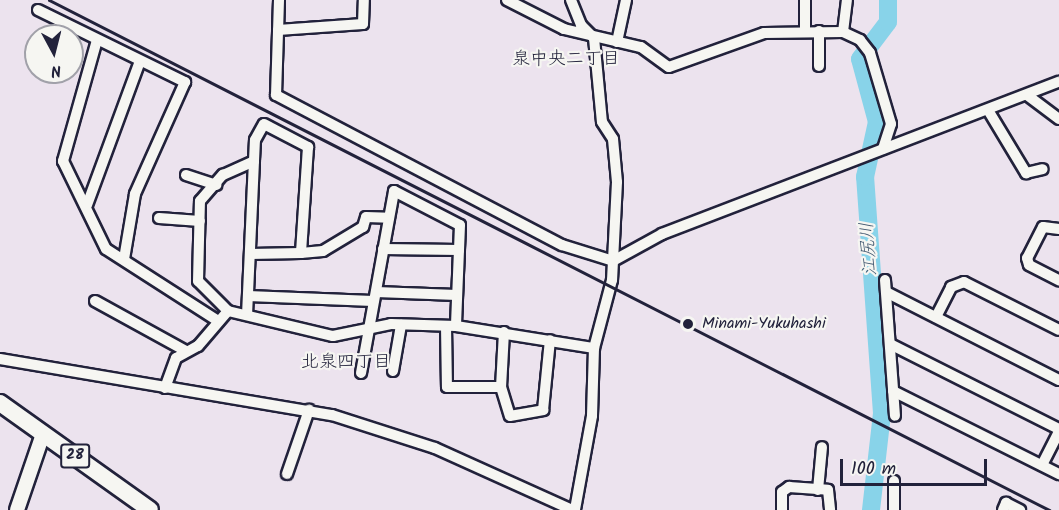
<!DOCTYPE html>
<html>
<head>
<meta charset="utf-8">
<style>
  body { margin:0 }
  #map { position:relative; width:1059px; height:510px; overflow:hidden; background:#ece3ee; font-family:Kalam,"Klee One",sans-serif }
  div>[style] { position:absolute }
  .river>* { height:18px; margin:-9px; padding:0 9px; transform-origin:9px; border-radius:9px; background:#88d3e9 }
  .roads { filter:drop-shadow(2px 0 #22223b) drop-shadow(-2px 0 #22223b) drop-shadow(0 2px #22223b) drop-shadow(0 -2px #22223b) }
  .minor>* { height:10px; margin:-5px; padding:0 5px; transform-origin:5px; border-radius:5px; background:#f6f6f2 }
  .tertiary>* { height:14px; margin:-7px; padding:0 7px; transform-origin:7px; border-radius:7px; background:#f6f6f2 }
  .primary>* { height:16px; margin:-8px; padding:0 8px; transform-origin:8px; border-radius:8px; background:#f6f6f2 }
  .rail>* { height:3px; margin:-1.5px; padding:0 1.5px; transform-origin:1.5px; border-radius:1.5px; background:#22223b }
  .dots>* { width:16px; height:16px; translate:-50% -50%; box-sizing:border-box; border:3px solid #f6f6f2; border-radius:50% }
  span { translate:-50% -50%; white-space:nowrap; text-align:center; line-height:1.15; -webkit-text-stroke:4.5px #f6f6f2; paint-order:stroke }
  .shield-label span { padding:2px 4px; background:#f6f6f2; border:2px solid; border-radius:4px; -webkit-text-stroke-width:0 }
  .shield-label { font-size:15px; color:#22223b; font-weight:700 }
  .poi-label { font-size:16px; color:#22223b }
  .left { translate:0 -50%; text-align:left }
  .neighbourhood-label { font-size:18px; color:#22223b }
  .water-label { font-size:18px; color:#41576f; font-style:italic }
  .north { position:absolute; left:24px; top:24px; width:60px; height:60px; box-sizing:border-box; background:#f6f6f2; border:2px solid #a1a1a9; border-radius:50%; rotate:173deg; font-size:16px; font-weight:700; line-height:24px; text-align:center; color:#22223b }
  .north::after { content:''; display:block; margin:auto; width:21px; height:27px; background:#22223b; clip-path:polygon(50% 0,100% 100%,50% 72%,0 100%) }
  .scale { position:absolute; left:840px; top:459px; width:147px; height:27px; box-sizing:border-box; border:3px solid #22223b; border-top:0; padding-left:8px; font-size:18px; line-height:21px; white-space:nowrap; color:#22223b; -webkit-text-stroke:4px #f6f6f2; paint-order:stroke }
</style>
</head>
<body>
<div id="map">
  <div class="river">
    <i style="left:871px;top:510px;width:98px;rotate:-83.5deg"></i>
    <i style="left:882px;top:413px;width:237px;rotate:-94.1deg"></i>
    <i style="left:865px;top:177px;width:56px;rotate:-77.7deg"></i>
    <i style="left:877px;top:122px;width:65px;rotate:-105.1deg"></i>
    <i style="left:860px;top:59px;width:46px;rotate:-52.9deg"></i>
    <i style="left:888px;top:22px;width:22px;rotate:-90deg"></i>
  </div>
  <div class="roads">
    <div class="minor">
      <i style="left:279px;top:0;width:95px;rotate:91.8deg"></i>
      <i style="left:276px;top:95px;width:323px;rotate:27.7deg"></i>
      <i style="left:562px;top:245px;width:53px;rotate:17.4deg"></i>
      <i style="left:507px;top:0;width:64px;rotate:27deg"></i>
      <i style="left:564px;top:29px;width:79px;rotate:13.2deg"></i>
      <i style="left:641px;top:47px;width:34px;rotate:36deg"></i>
      <i style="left:669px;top:67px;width:101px;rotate:-19.7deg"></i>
      <i style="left:764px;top:33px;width:79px;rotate:-0.7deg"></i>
      <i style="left:843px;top:32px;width:19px;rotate:25deg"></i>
      <i style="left:860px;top:40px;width:16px;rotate:52deg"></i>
      <i style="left:870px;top:53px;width:74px;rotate:73.5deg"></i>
      <i style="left:891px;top:124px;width:26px;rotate:108deg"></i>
      <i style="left:571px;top:0;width:27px;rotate:68deg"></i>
      <i style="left:581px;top:25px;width:18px;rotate:45deg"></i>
      <i style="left:594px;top:38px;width:84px;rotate:84.6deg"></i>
      <i style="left:602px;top:122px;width:20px;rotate:57deg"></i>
      <i style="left:613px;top:139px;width:43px;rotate:84.7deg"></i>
      <i style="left:617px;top:182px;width:98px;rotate:92.9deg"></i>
      <i style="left:612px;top:280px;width:70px;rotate:104.8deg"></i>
      <i style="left:594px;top:348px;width:68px;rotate:91.7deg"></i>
      <i style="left:592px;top:416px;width:96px;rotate:100.3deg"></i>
      <i style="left:805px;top:0;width:32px;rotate:90deg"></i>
      <i style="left:38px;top:10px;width:164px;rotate:26.1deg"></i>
      <i style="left:185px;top:82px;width:123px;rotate:114.1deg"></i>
      <i style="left:135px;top:194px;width:66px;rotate:99.6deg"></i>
      <i style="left:278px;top:30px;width:85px;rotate:-4deg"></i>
      <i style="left:363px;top:24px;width:24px;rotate:-88deg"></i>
      <i style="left:819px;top:31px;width:35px;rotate:90deg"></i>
      <i style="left:843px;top:32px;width:32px;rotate:-83deg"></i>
      <i style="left:97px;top:40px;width:126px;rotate:105.7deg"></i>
      <i style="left:63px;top:161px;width:98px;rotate:64deg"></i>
      <i style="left:106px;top:249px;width:130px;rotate:32.7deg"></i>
      <i style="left:617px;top:42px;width:43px;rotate:-77.9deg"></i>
      <i style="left:1027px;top:95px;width:40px;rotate:37deg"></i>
      <i style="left:988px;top:110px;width:74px;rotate:58.9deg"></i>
      <i style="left:1026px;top:173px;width:17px;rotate:-13deg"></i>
      <i style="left:186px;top:175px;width:32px;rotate:18deg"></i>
      <i style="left:87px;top:205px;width:153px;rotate:-69.8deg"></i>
      <i style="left:159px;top:218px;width:41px;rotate:4.2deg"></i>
      <i style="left:1059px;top:229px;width:16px;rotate:-173deg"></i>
      <i style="left:1043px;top:227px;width:35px;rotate:117deg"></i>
      <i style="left:1027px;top:258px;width:7px;rotate:74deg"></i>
      <i style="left:1029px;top:265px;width:34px;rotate:27deg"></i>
      <i style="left:383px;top:249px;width:76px;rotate:0.8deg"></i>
      <i style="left:250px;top:254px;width:51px;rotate:-1.1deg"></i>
      <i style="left:613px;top:261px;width:56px;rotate:-28.9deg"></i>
      <i style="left:662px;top:234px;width:425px;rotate:-21deg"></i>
      <i style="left:885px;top:280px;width:136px;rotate:85.8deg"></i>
      <i style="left:376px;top:292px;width:81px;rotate:2.1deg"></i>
      <i style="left:886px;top:292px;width:194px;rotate:27deg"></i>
      <i style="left:248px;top:296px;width:125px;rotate:2.3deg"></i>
      <i style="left:95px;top:301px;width:104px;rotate:28.8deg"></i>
      <i style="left:228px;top:311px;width:42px;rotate:-135deg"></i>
      <i style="left:198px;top:281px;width:80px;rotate:-88.6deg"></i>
      <i style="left:200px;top:201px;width:35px;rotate:-49deg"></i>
      <i style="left:223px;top:175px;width:34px;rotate:-24deg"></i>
      <i style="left:247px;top:315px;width:175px;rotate:-87.4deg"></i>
      <i style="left:255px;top:140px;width:18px;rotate:-61deg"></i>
      <i style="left:264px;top:124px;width:50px;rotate:27.6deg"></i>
      <i style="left:308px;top:147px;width:106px;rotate:93.8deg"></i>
      <i style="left:301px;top:253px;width:22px;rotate:-5deg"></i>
      <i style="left:323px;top:251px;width:47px;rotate:-31deg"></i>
      <i style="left:363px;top:227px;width:10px;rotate:-73deg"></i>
      <i style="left:366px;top:217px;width:23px;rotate:2deg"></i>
      <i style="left:936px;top:317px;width:34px;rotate:-63deg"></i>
      <i style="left:951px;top:287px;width:14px;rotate:-21deg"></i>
      <i style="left:964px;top:282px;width:106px;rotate:26.8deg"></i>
      <i style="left:446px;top:326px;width:61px;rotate:89.1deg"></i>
      <i style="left:447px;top:387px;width:54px"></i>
      <i style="left:504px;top:332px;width:55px;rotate:93.1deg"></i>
      <i style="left:501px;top:387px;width:30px;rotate:73deg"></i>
      <i style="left:510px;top:416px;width:34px;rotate:-10deg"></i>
      <i style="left:543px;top:410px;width:70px;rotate:-84.3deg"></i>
      <i style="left:890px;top:344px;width:189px;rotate:26.7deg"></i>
      <i style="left:0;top:359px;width:337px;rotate:9.6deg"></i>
      <i style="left:332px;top:415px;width:108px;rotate:17.8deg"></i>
      <i style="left:435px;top:448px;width:150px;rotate:24.3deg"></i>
      <i style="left:393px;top:371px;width:47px;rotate:-80.1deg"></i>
      <i style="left:361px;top:373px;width:185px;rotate:-79.7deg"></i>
      <i style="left:394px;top:191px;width:74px;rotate:27.3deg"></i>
      <i style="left:460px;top:225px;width:101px;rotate:92.3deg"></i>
      <i style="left:165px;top:388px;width:32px;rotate:-70deg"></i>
      <i style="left:176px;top:358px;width:25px;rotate:-29deg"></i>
      <i style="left:198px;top:346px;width:46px;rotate:-49.4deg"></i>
      <i style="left:228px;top:311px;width:108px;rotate:13.4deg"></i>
      <i style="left:333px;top:336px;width:59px;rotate:-11.7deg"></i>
      <i style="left:391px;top:324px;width:65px;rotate:1.8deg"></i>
      <i style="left:456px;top:326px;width:140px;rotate:9.1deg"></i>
      <i style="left:893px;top:391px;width:186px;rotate:26.6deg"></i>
      <i style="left:1042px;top:465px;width:38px;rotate:-63deg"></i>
      <i style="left:287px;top:474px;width:68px;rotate:-71deg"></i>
      <i style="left:818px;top:490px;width:43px;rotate:-84.7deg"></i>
      <i style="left:782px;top:510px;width:18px;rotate:-90deg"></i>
      <i style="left:782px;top:492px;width:9px;rotate:-36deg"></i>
      <i style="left:789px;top:487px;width:39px;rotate:4deg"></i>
      <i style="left:828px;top:490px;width:20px;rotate:84deg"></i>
      <i style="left:894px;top:510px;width:29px;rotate:-90deg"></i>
      <i style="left:1003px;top:510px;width:8px;rotate:-67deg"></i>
      <i style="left:1006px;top:503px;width:16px;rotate:27deg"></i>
    </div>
    <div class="tertiary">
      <i style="left:17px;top:510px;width:80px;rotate:-71.1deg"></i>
    </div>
    <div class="primary">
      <i style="left:0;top:403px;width:184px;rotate:35.5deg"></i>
    </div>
  </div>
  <div class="rail">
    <i style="left:49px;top:0;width:1123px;rotate:27.02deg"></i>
  </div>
  <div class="dots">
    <i style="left:688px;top:324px;background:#22223b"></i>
  </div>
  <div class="shield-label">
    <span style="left:75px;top:456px">28</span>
  </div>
  <div class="poi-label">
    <span class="left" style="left:702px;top:324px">Minami-Yukuhashi</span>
  </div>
  <div class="neighbourhood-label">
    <span style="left:566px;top:60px">泉中央二丁目</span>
    <span style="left:346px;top:363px">北泉四丁目</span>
  </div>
  <div class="water-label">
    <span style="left:870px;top:249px;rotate:-94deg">江尻川</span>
  </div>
  <div class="north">N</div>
  <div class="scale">100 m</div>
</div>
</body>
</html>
